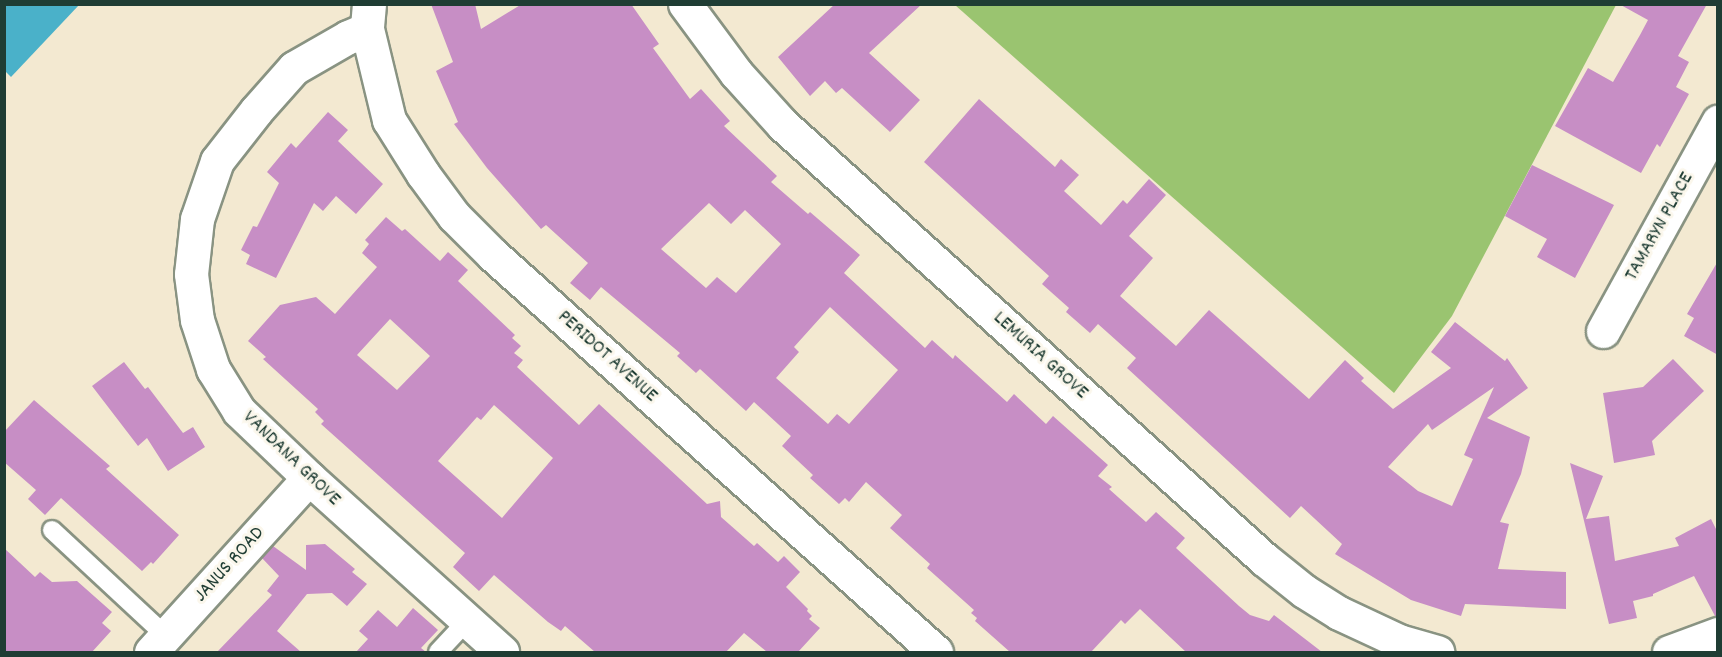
<!DOCTYPE html>
<html>
<head>
<meta charset="utf-8">
<style>
  body { margin:0 }
  #map { position:relative; width:1722px; height:657px; overflow:hidden; background:#f3e9d1; font-family:Dekko,sans-serif }
  div>[style] { position:absolute }
  .green>* { inset:0; background:#9ac470 }
  .water>* { inset:0; background:#4ab1c9 }
  .building>* { inset:0; background:#c78ec5 }
  .roads { filter:drop-shadow(2px 0 #899382) drop-shadow(-2px 0 #899382) drop-shadow(0 2px #899382) drop-shadow(0 -2px #899382) }
  .service>* { height:18px; margin:-9px; padding:0 9px; transform-origin:9px; border-radius:9px; background:#fff }
  .minor>* { height:33px; margin:-16.5px; padding:0 16.5px; transform-origin:16.5px; border-radius:16.5px; background:#fff }
  span { translate:-50% -50%; white-space:nowrap; text-align:center; line-height:1.15; -webkit-text-stroke:6px #fbf7ec; paint-order:stroke }
  .street-label { font-size:20px; color:#1f3d34 }
  .frame { position:absolute; inset:0; border:6px solid #1f3d34; pointer-events:none }
</style>
</head>
<body>
<div id="map">
  <div class="green">
    <i style="clip-path:polygon(955px 5px,1616px 5px,1452px 316px,1394px 393px)"></i>
  </div>
  <div class="water">
    <i style="clip-path:polygon(4px 5px,5px 4px,79px 5px,11px 77px,5px 71px)"></i>
  </div>
  <div class="building">
    <i style="clip-path:polygon(evenodd,431px 4px,475px 4px,481px 29px,522px 4px,631px 4px,659px 44px,653px 48px,690px 99px,701px 89px,730px 121px,724px 126px,777px 176px,771px 182px,808px 214px,810px 212px,860px 255px,844px 273px,925px 348px,932px 340px,953px 359px,955px 355px,1007px 402px,1014px 394px,1046px 424px,1053px 416px,1108px 465px,1098px 476px,1112px 487px,1109px 489px,1146px 522px,1156px 512px,1185px 538px,1176px 548px,1239px 606px,1250px 615px,1269px 621px,1274px 615px,1322px 652px,1186px 652px,1140px 609px,1125px 624px,1121px 620px,1091px 652px,1010px 652px,975px 621px,977px 618px,971px 613px,974px 610px,927px 568px,930px 564px,890px 528px,902px 515px,866px 482px,849px 502px,845px 498px,839px 504px,810px 478px,813px 475px,782px 446px,791px 436px,754px 402px,746px 411px,700px 369px,696px 373px,677px 356px,680px 353px,601px 287px,590px 300px,570px 283px,588px 263px,546px 225px,541px 229px,487px 168px,454px 124px,458px 122px,436px 71px,453px 62px,431px 4px,709px 203px,731px 224px,745px 210px,781px 244px,736px 293px,717px 277px,706px 288px,661px 249px,709px 203px,431px 4px,830px 307px,898px 370px,849px 424px,837px 414px,828px 424px,776px 378px,799px 352px,794px 347px,830px 307px)"></i>
    <i style="clip-path:polygon(835px 4px,922px 4px,869px 53px,920px 100px,890px 132px,842px 88px,836px 93px,825px 81px,810px 96px,778px 57px)"></i>
    <i style="clip-path:polygon(1619px 4px,1707px 4px,1678px 56px,1689px 62px,1676px 87px,1689px 94px,1660px 147px,1657px 144px,1641px 173px,1555px 126px,1588px 68px,1613px 82px,1640px 35px,1648px 20px)"></i>
    <i style="clip-path:polygon(evenodd,979px 99px,1055px 167px,1061px 159px,1079px 175px,1064px 191px,1101px 225px,1123px 200px,1127px 204px,1149px 179px,1166px 195px,1129px 236px,1153px 258px,1120px 296px,1176px 346px,1209px 310px,1309px 399px,1345px 360px,1364px 378px,1361px 381px,1393px 409px,1451px 368px,1431px 352px,1455px 322px,1505px 361px,1507px 358px,1528px 388px,1487px 418px,1530px 437px,1521px 474px,1500px 522px,1509px 524px,1498px 569px,1566px 572px,1566px 609px,1465px 604px,1461px 616px,1411px 600px,1335px 554px,1342px 544px,1301px 506px,1290px 518px,1127px 368px,1136px 358px,1098px 324px,1090px 333px,1066px 312px,1069px 308px,1042px 284px,1049px 276px,924px 162px,979px 99px,1494px 387px,1464px 455px,1473px 459px,1452px 506px,1418px 491px,1388px 467px,1428px 424px,1432px 430px,1494px 387px)"></i>
    <i style="clip-path:polygon(328px 112px,348px 130px,338px 141px,383px 184px,356px 214px,336px 196px,323px 211px,314px 203px,276px 278px,246px 264px,250px 255px,241px 250px,253px 226px,257px 227px,279px 183px,267px 172px,291px 143px,296px 148px)"></i>
    <i style="clip-path:polygon(1532px 165px,1614px 205px,1575px 278px,1537px 257px,1547px 239px,1505px 216px)"></i>
    <i style="clip-path:polygon(evenodd,386px 217px,402px 231px,405px 229px,440px 261px,448px 252px,468px 270px,458px 281px,515px 335px,512px 338px,521px 346px,514px 353px,523px 360px,517px 367px,579px 425px,599px 404px,707px 504px,720px 501px,721px 517px,754px 546px,757px 543px,778px 562px,784px 556px,800px 572px,786px 587px,808px 609px,807px 611px,812px 616px,809px 619px,820px 628px,798px 652px,767px 652px,744px 633px,726px 652px,595px 652px,565px 626px,561px 631px,548px 622px,494px 575px,479px 591px,453px 567px,465px 553px,321px 424px,324px 421px,315px 412px,318px 409px,263px 359px,266px 357px,248px 341px,280px 305px,316px 297px,335px 314px,377px 267px,362px 253px,369px 244px,365px 240px,386px 217px,390px 319px,430px 356px,397px 390px,357px 355px,390px 319px,386px 217px,494px 405px,553px 458px,502px 518px,438px 461px,477px 417px,481px 420px,494px 405px)"></i>
    <i style="clip-path:polygon(1718px 261px,1718px 355px,1684px 336px,1694px 318px,1687px 314px)"></i>
    <i style="clip-path:polygon(1673px 359px,1704px 391px,1652px 441px,1655px 455px,1614px 463px,1603px 393px,1643px 387px)"></i>
    <i style="clip-path:polygon(124px 362px,145px 389px,148px 387px,183px 433px,193px 427px,205px 447px,168px 471px,147px 438px,138px 446px,92px 386px)"></i>
    <i style="clip-path:polygon(34px 400px,110px 466px,106px 469px,179px 535px,153px 564px,151px 562px,142px 571px,61px 498px,45px 515px,28px 499px,36px 490px,4px 462px,4px 432px)"></i>
    <i style="clip-path:polygon(1570px 463px,1603px 476px,1586px 519px,1609px 516px,1615px 561px,1679px 546px,1675px 538px,1711px 519px,1718px 533px,1718px 616px,1715px 616px,1694px 576px,1653px 594px,1653px 596px,1633px 601px,1637px 618px,1609px 624px)"></i>
    <i style="clip-path:polygon(325px 544px,355px 569px,352px 572px,367px 584px,347px 606px,332px 593px,307px 594px,277px 631px,301px 652px,217px 652px,272px 595px,267px 591px,279px 576px,262px 558px,273px 546px,306px 570px,306px 545px)"></i>
    <i style="clip-path:polygon(4px 548px,35px 577px,40px 572px,52px 582px,77px 581px,112px 612px,102px 623px,111px 631px,92px 652px,4px 652px)"></i>
    <i style="clip-path:polygon(413px 608px,438px 630px,421px 648px,426px 652px,356px 652px,368px 639px,359px 631px,378px 610px,397px 627px)"></i>
  </div>
  <div class="roads">
    <div class="service">
      <i style="left:52px;top:530px;width:156px;rotate:42.9deg"></i>
      <i style="left:438px;top:652px;width:42px;rotate:-46.9deg"></i>
    </div>
    <div class="minor">
      <i style="left:369px;top:4px;width:25px;rotate:95deg"></i>
      <i style="left:367px;top:29px;width:94px;rotate:76.4deg"></i>
      <i style="left:389px;top:120px;width:64px;rotate:57.8deg"></i>
      <i style="left:423px;top:174px;width:52px;rotate:53.6deg"></i>
      <i style="left:454px;top:216px;width:55px;rotate:45deg"></i>
      <i style="left:493px;top:255px;width:595px;rotate:41.87deg"></i>
      <i style="left:685px;top:4px;width:86px;rotate:53.5deg"></i>
      <i style="left:736px;top:73px;width:70px;rotate:47.9deg"></i>
      <i style="left:783px;top:125px;width:648px;rotate:42.06deg"></i>
      <i style="left:1264px;top:559px;width:51px;rotate:38.7deg"></i>
      <i style="left:1304px;top:591px;width:41px;rotate:32.2deg"></i>
      <i style="left:1339px;top:613px;width:66px;rotate:25deg"></i>
      <i style="left:1399px;top:641px;width:40px;rotate:16deg"></i>
      <i style="left:367px;top:29px;width:21px;rotate:157deg"></i>
      <i style="left:348px;top:37px;width:62px;rotate:150.1deg"></i>
      <i style="left:294px;top:68px;width:57px;rotate:131.5deg"></i>
      <i style="left:256px;top:111px;width:63px;rotate:128deg"></i>
      <i style="left:217px;top:161px;width:61px;rotate:109deg"></i>
      <i style="left:197px;top:219px;width:55px;rotate:96.2deg"></i>
      <i style="left:191px;top:274px;width:46px;rotate:82.6deg"></i>
      <i style="left:197px;top:320px;width:52px;rotate:71.9deg"></i>
      <i style="left:213px;top:369px;width:49px;rotate:58.2deg"></i>
      <i style="left:239px;top:411px;width:97px;rotate:43.7deg"></i>
      <i style="left:309px;top:478px;width:260px;rotate:42deg"></i>
      <i style="left:1603px;top:331px;width:239px;rotate:-61.2deg"></i>
      <i style="left:151px;top:652px;width:235px;rotate:-47.8deg"></i>
      <i style="left:1669px;top:652px;width:52px;rotate:-20.2deg"></i>
    </div>
  </div>
  <div class="street-label">
    <span style="left:1660px;top:227px;rotate:-61deg">TAMARYN PLACE</span>
    <span style="left:1040px;top:356px;rotate:42deg">LEMURIA GROVE</span>
    <span style="left:607px;top:357px;rotate:42deg">PERIDOT AVENUE</span>
    <span style="left:291px;top:459px;rotate:44deg">VANDANA GROVE</span>
    <span style="left:230px;top:565px;rotate:-48deg">JANUS ROAD</span>
  </div>
  <div class="frame"></div>
</div>
</body>
</html>
